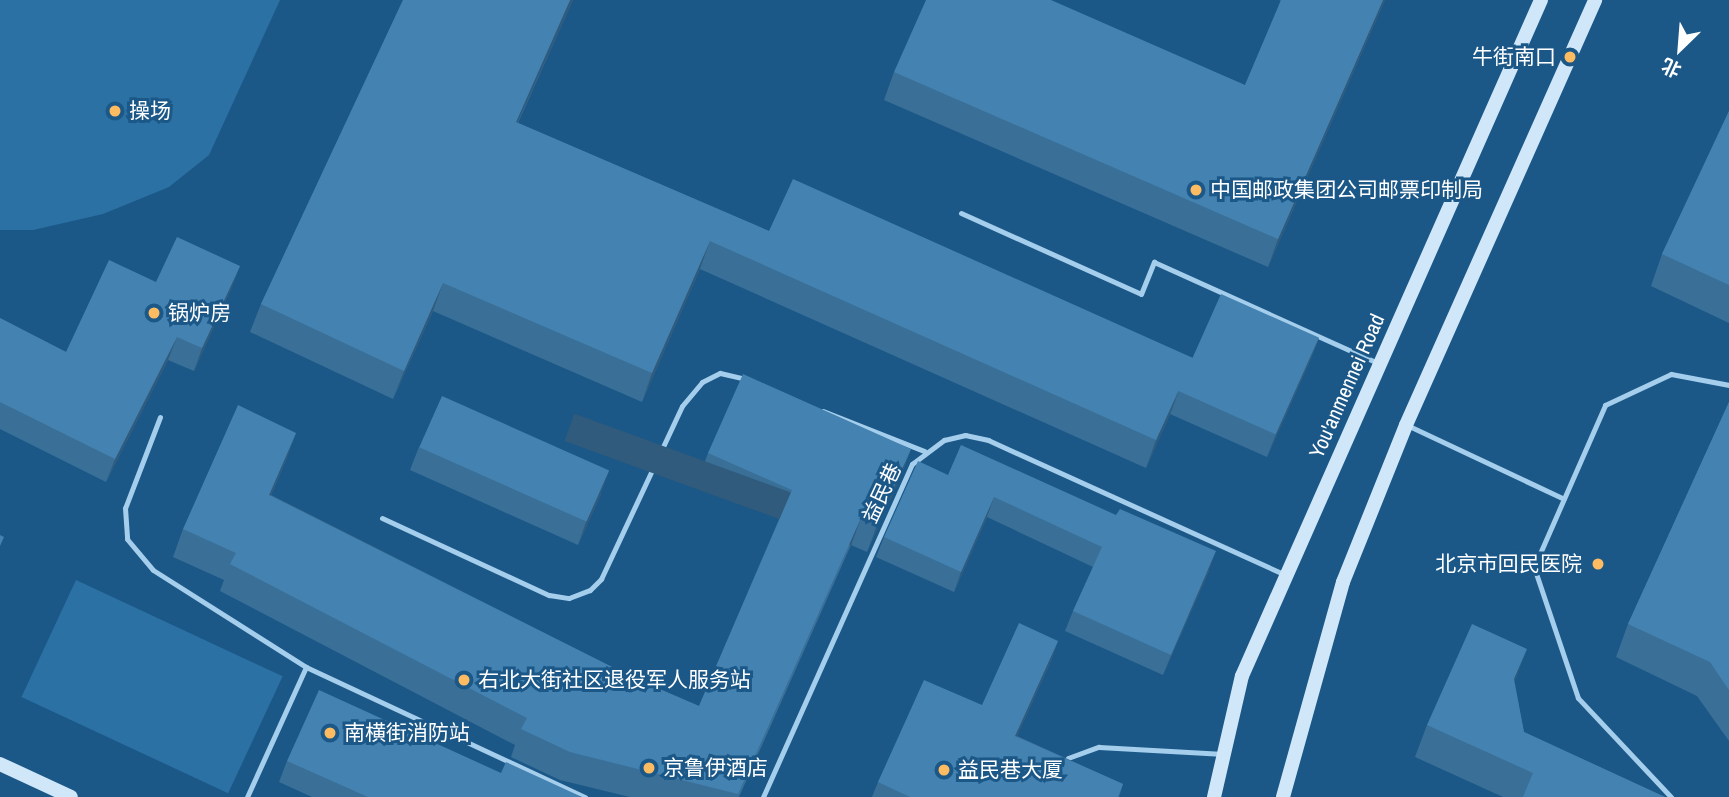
<!DOCTYPE html>
<html>
<head>
<meta charset="utf-8">
<style>
  body { margin:0 }
  #map { position:relative; width:1729px; height:797px; overflow:hidden; background:#1b5888; font-family:"Archivo Narrow","Noto Sans SC",sans-serif }
  div>[style] { position:absolute }
  .green>* { inset:0; background:#2b71a4; transform-origin:0 0 }
  .service>* { height:5px; margin:-2.5px; padding:0 2.5px; transform-origin:2.5px; border-radius:2.5px; background:#a4ceec }
  .secondary>* { height:14px; margin:-7px; padding:0 7px; transform-origin:7px; border-radius:7px; background:#d0e7f9 }
  .wall>* { inset:0; background:#3a7098 }
  .shaded-wall>* { inset:0; background:#305b7c; transform-origin:0 0 }
  .building>* { inset:0; background:#4482b1; transform-origin:0 0 }
  .dots>* { width:19px; height:19px; translate:-50% -50%; box-sizing:border-box; border:4px solid #1b5888; border-radius:50% }
  span { translate:-50% -50%; white-space:nowrap; text-align:center; line-height:1.15; -webkit-text-stroke:6px #1b5888; paint-order:stroke }
  .poi-label { font-size:21px; color:#fff }
  .right { translate:-100% -50%; text-align:right }
  .left { translate:0 -50%; text-align:left }
  .street-label { font-size:21px; color:#fff }
  .north { position:absolute; left:1645px; top:14px; width:70px; height:70px; -webkit-text-stroke:5px #1b5888; paint-order:stroke; rotate:205deg; font-size:19px; font-weight:700; line-height:28px; text-align:center; color:#fff }
  .north::after { content:''; display:block; margin:auto; width:24px; height:32px; background:#fff; clip-path:polygon(50% 0,100% 100%,50% 72%,0 100%) }
</style>
</head>
<body>
<div id="map">
  <div class="green">
    <i style="clip-path:polygon(0 0,280px 0,209px 155px,169px 187px,103px 214px,33px 230px,0 230px)"></i>
    <i style="left:76px;top:580px;width:228px;height:129px;rotate:25deg"></i>
  </div>
  <div class="service">
    <i style="left:961px;top:213px;width:197px;rotate:24.2deg"></i>
    <i style="left:1141px;top:294px;width:35px;rotate:-68deg"></i>
    <i style="left:1154px;top:262px;width:248px;rotate:24.3deg"></i>
    <i style="left:823px;top:411px;width:109px;rotate:21.6deg"></i>
    <i style="left:160px;top:417px;width:97px;rotate:111deg"></i>
    <i style="left:125px;top:508px;width:31px;rotate:86deg"></i>
    <i style="left:127px;top:539px;width:40px;rotate:50deg"></i>
    <i style="left:153px;top:570px;width:181px;rotate:32.4deg"></i>
    <i style="left:306px;top:667px;width:308px;rotate:25deg"></i>
    <i style="left:1409px;top:426px;width:171px;rotate:25.2deg"></i>
    <i style="left:382px;top:518px;width:184px;rotate:24.8deg"></i>
    <i style="left:549px;top:595px;width:20px;rotate:9deg"></i>
    <i style="left:569px;top:598px;width:22px;rotate:-21deg"></i>
    <i style="left:590px;top:590px;width:16px;rotate:-45deg"></i>
    <i style="left:601px;top:579px;width:191px;rotate:-64.9deg"></i>
    <i style="left:682px;top:406px;width:31px;rotate:-50deg"></i>
    <i style="left:702px;top:382px;width:20px;rotate:-27deg"></i>
    <i style="left:720px;top:373px;width:27px;rotate:13deg"></i>
    <i style="left:1068px;top:758px;width:33px;rotate:-20deg"></i>
    <i style="left:1099px;top:747px;width:125px;rotate:3.2deg"></i>
    <i style="left:247px;top:797px;width:143px;rotate:-65.6deg"></i>
    <i style="left:763px;top:797px;width:365px;rotate:-65.9deg"></i>
    <i style="left:912px;top:464px;width:40px;rotate:-37deg"></i>
    <i style="left:944px;top:440px;width:22px;rotate:-13deg"></i>
    <i style="left:965px;top:435px;width:24px;rotate:12deg"></i>
    <i style="left:988px;top:440px;width:327px;rotate:24.4deg"></i>
    <i style="left:1671px;top:797px;width:136px;rotate:-133.2deg"></i>
    <i style="left:1578px;top:698px;width:138px;rotate:-108.6deg"></i>
    <i style="left:1534px;top:567px;width:177px;rotate:-66.3deg"></i>
    <i style="left:1605px;top:405px;width:73px;rotate:-25.2deg"></i>
    <i style="left:1671px;top:374px;width:59px;rotate:10.7deg"></i>
  </div>
  <div class="secondary">
    <i style="left:0;top:764px;width:78px;rotate:24.9deg"></i>
    <i style="left:1214px;top:797px;width:124px;rotate:-77deg"></i>
    <i style="left:1242px;top:676px;width:739px;rotate:-66.14deg"></i>
    <i style="left:1283px;top:797px;width:223px;rotate:-74.4deg"></i>
    <i style="left:1343px;top:582px;width:169px;rotate:-68.1deg"></i>
    <i style="left:1406px;top:425px;width:465px;rotate:-66deg"></i>
  </div>
  <div class="wall">
    <i style="clip-path:polygon(403px 0,573px 0,518px 123px,769px 231px,1193px 358px,1319px 338px,1310px 361px,1267px 457px,1170px 414px,1171px 412px,1146px 468px,700px 269px,642px 402px,433px 311px,393px 399px,250px 332px,261px 304px)"></i>
    <i style="clip-path:polygon(1279px 0,1385px 0,1268px 267px,884px 100px,894px 72px,1245px 85px,1281px 1px)"></i>
    <i style="clip-path:polygon(1729px 111px,1729px 323px,1651px 286px,1662px 254px)"></i>
    <i style="clip-path:polygon(240px 266px,231px 289px,194px 371px,168px 360px,106px 482px,0 429px,0 318px,66px 352px,156px 282px)"></i>
    <i style="clip-path:polygon(1729px 402px,1729px 741px,1697px 696px,1616px 657px,1628px 624px)"></i>
    <i style="clip-path:polygon(296px 433px,286px 460px,271px 495px,634px 678px,699px 706px,780px 517px,698px 480px,708px 453px,911px 449px,901px 476px,867px 552px,851px 545px,739px 797px,630px 797px,560px 780px,511px 757px,515px 745px,220px 591px,224px 580px,173px 557px,183px 529px)"></i>
    <i style="clip-path:polygon(419px 447px,601px 494px,578px 545px,410px 470px)"></i>
    <i style="clip-path:polygon(948px 475px,1209px 571px,1163px 675px,1065px 631px,1073px 611px,1093px 567px,987px 517px,954px 592px,876px 557px,884px 537px)"></i>
    <i style="clip-path:polygon(1058px 641px,1051px 661px,1017px 736px,1123px 784px,1119px 797px,872px 797px,878px 782px,982px 705px)"></i>
    <i style="clip-path:polygon(1514px 683px,1524px 732px,1665px 797px,1503px 797px,1415px 757px,1427px 725px)"></i>
    <i style="clip-path:polygon(287px 761px,501px 773px,582px 797px,312px 797px,279px 782px)"></i>
  </div>
  <div class="shaded-wall">
    <i style="clip-path:polygon(570px 0,573px 0,505px 150px,516px 122px)"></i>
    <i style="clip-path:polygon(1383px 0,1385px 0,1268px 267px,1278px 239px)"></i>
    <i style="clip-path:polygon(710px 241px,700px 269px,642px 402px,652px 373px)"></i>
    <i style="clip-path:polygon(240px 266px,231px 289px,194px 371px,202px 348px)"></i>
    <i style="clip-path:polygon(443px 283px,433px 311px,393px 399px,404px 371px)"></i>
    <i style="clip-path:polygon(177px 337px,168px 360px,106px 482px,115px 459px)"></i>
    <i style="clip-path:polygon(1319px 338px,1310px 361px,1267px 457px,1276px 434px)"></i>
    <i style="clip-path:polygon(1179px 391px,1171px 412px,1146px 468px,1156px 440px)"></i>
    <i style="clip-path:polygon(296px 433px,286px 460px,259px 522px,269px 495px)"></i>
    <i style="clip-path:polygon(911px 449px,901px 476px,867px 552px,877px 525px)"></i>
    <i style="clip-path:polygon(609px 471px,601px 494px,578px 545px,586px 522px)"></i>
    <i style="clip-path:polygon(994px 497px,987px 517px,954px 592px,961px 572px)"></i>
    <i style="left:861px;top:518px;width:29px;height:305px;rotate:110deg"></i>
    <i style="clip-path:polygon(1216px 551px,1209px 571px,1163px 675px,1171px 655px)"></i>
    <i style="clip-path:polygon(1058px 641px,1051px 661px,1008px 756px,1015px 736px)"></i>
    <i style="clip-path:polygon(1527px 649px,1515px 681px,1502px 711px,1514px 679px)"></i>
  </div>
  <div class="building">
    <i style="clip-path:polygon(403px 0,570px 0,516px 122px,769px 231px,793px 179px,1193px 358px,1156px 440px,710px 241px,652px 373px,443px 283px,404px 371px,261px 304px)"></i>
    <i style="clip-path:polygon(926px 0,1051px 0,1245px 85px,1281px 0,1383px 0,1278px 239px,894px 72px)"></i>
    <i style="clip-path:polygon(1729px 111px,1729px 285px,1662px 254px)"></i>
    <i style="clip-path:polygon(177px 237px,240px 266px,202px 348px,177px 337px,115px 459px,0 402px,0 318px,66px 352px,109px 260px,156px 282px)"></i>
    <i style="left:1221px;top:294px;width:107px;height:106px;rotate:24deg"></i>
    <i style="clip-path:polygon(743px 374px,911px 449px,877px 525px,861px 518px,738px 794px,570px 752px,521px 729px,527px 718px,230px 564px,236px 553px,183px 529px,238px 405px,296px 433px,269px 495px,634px 678px,699px 706px,792px 490px,708px 453px)"></i>
    <i style="left:442px;top:396px;width:183px;height:56px;rotate:24deg"></i>
    <i style="clip-path:polygon(1729px 402px,1729px 690px,1710px 662px,1628px 624px)"></i>
    <i style="clip-path:polygon(961px 445px,1116px 515px,1120px 509px,1216px 551px,1171px 655px,1073px 611px,1102px 547px,994px 497px,961px 572px,884px 537px,918px 461px,948px 475px)"></i>
    <i style="clip-path:polygon(0 535px,4px 537px,0 546px)"></i>
    <i style="clip-path:polygon(1019px 623px,1058px 641px,1015px 736px,1123px 784px,1118px 797px,910px 797px,878px 782px,924px 680px,982px 705px)"></i>
    <i style="clip-path:polygon(1472px 624px,1527px 649px,1514px 679px,1524px 732px,1665px 797px,1523px 797px,1533px 773px,1427px 725px)"></i>
    <i style="clip-path:polygon(319px 690px,501px 773px,506px 762px,582px 797px,368px 797px,287px 761px)"></i>
  </div>
  <div class="dots">
    <i style="left:1570px;top:57px;background:#fdbc61"></i>
    <i style="left:115px;top:111px;background:#fdbc61"></i>
    <i style="left:1196px;top:190px;background:#fdbc61"></i>
    <i style="left:154px;top:313px;background:#fdbc61"></i>
    <i style="left:1598px;top:564px;background:#fdbc61"></i>
    <i style="left:464px;top:680px;background:#fdbc61"></i>
    <i style="left:330px;top:733px;background:#fdbc61"></i>
    <i style="left:649px;top:768px;background:#fdbc61"></i>
    <i style="left:944px;top:770px;background:#fdbc61"></i>
  </div>
  <div class="poi-label">
    <span class="right" style="left:1556px;top:57px">牛街南口</span>
    <span class="left" style="left:129px;top:111px">操场</span>
    <span class="left" style="left:1210px;top:190px">中国邮政集团公司邮票印制局</span>
    <span class="left" style="left:168px;top:313px">锅炉房</span>
    <span class="right" style="left:1582px;top:564px">北京市回民医院</span>
    <span class="left" style="left:478px;top:680px">右北大街社区退役军人服务站</span>
    <span class="left" style="left:344px;top:733px">南横街消防站</span>
    <span class="left" style="left:663px;top:768px">京鲁伊酒店</span>
    <span class="left" style="left:958px;top:770px">益民巷大厦</span>
  </div>
  <div class="street-label">
    <span style="left:1347px;top:386px;rotate:-66deg">You'anmennei Road</span>
    <span style="left:882px;top:493px;rotate:-65deg">益民巷</span>
  </div>
  <div class="north">北</div>
</div>
</body>
</html>
